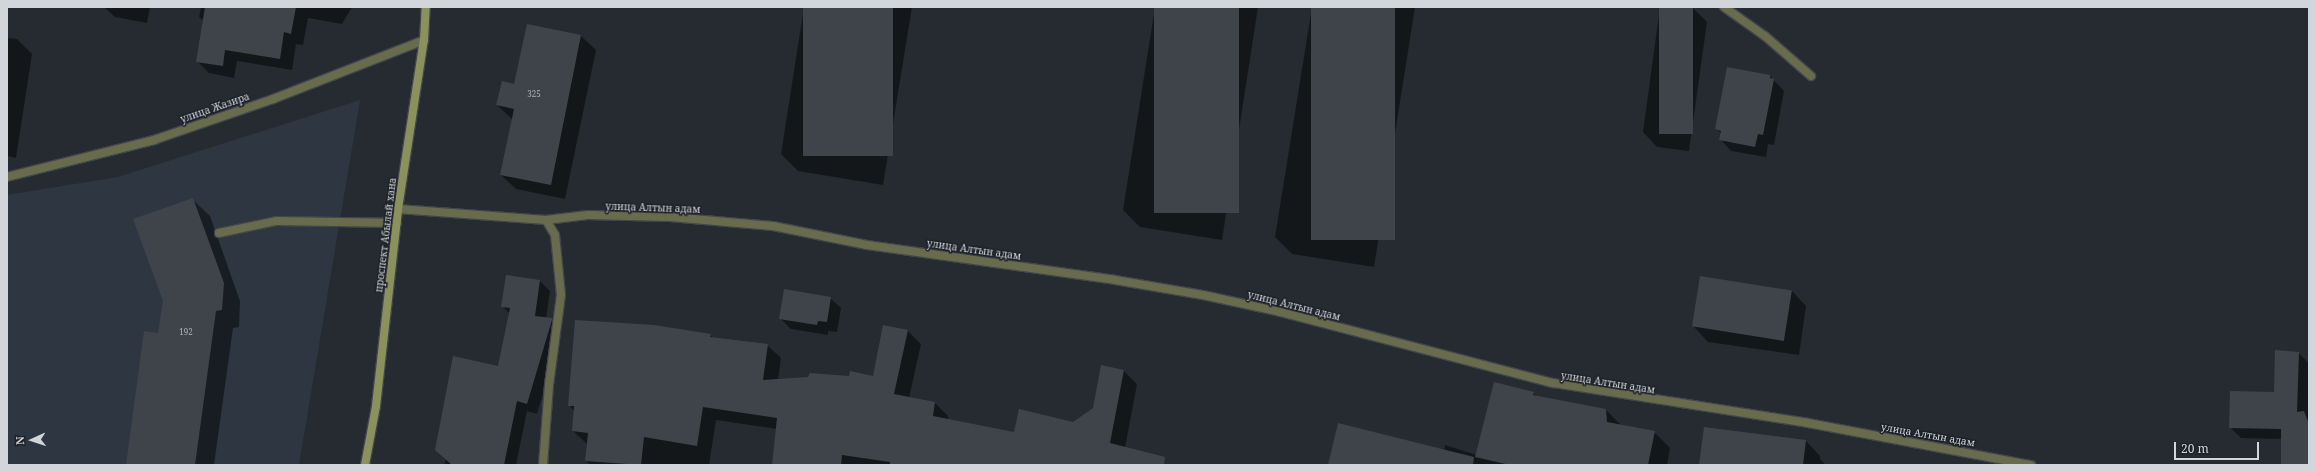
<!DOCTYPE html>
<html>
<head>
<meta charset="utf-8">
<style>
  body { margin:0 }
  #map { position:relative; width:2316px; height:472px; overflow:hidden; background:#262b32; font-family:"Noto Serif",serif }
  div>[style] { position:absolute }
  .built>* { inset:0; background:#2e3642 }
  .shadow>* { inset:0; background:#0007 }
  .building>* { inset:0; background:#3f444b; transform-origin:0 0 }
  .roads { filter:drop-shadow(1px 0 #42464d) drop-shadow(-1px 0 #42464d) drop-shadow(0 1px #42464d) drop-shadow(0 -1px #42464d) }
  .service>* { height:8px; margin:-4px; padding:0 4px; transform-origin:4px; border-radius:4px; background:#686c4c }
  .minor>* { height:8px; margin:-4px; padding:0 4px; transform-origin:4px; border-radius:4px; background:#686c4c }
  .secondary>* { height:8px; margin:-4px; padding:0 4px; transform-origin:4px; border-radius:4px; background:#8b915d }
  span { translate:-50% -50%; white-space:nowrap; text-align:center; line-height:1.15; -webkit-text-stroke:3px #1d2128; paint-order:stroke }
  .number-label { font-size:8px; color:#adb1b6 }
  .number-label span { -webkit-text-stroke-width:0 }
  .street-label { font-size:10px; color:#d2d5da }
  .frame { position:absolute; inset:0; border:8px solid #d2d5da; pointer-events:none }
  .north { position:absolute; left:12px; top:420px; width:40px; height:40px; -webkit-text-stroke:3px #1d2128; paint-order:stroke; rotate:267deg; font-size:11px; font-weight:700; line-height:16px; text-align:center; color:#d2d5da }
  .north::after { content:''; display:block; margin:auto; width:14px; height:18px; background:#d2d5da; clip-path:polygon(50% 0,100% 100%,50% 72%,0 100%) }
  .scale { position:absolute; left:2174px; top:442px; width:85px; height:18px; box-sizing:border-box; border:2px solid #d2d5da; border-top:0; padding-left:5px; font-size:12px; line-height:14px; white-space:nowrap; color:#d2d5da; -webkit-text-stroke:3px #1d2128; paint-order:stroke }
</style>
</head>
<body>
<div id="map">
  <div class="built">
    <i style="clip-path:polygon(360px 100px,299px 465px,7px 465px,7px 195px,118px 177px)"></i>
  </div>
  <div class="shadow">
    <i style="clip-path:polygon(104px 7px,150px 7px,147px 23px,115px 17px)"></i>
    <i style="clip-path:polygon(201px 7px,352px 7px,342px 24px,308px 18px,303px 45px,296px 44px,292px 70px,237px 61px,234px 78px,209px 73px,197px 61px,204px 21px,199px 17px)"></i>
    <i style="clip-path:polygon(804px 7px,912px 7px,883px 185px,798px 171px,781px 154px)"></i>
    <i style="clip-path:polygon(1155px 7px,1258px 7px,1222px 240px,1140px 227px,1123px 210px)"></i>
    <i style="clip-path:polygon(1312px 7px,1415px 7px,1374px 267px,1292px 254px,1275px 237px)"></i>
    <i style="clip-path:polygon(1660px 7px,1692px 7px,1707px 22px,1689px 151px,1657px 147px,1643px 132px)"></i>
    <i style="clip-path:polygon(528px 25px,581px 36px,596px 50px,565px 199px,516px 189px,501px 175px,513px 120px,497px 105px,515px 85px)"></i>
    <i style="clip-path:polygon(7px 38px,17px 39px,32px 54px,16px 158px,7px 156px)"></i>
    <i style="clip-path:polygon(1770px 76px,1784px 91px,1774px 145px,1768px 144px,1766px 157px,1731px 151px,1721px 140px,1722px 134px,1716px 129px)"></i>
    <i style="clip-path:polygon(192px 199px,210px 216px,240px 301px,239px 327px,233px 328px,214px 465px,127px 465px)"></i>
    <i style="clip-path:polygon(507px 276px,540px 281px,550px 291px,546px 318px,552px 319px,562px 329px,537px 414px,527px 411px,516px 465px,444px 465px,446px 459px,499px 367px,510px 314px,502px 306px)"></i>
    <i style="clip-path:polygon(1792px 291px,1806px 306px,1799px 355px,1708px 342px,1694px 327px)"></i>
    <i style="clip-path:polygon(830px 298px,841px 308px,837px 332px,828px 331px,828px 335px,791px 329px,780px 318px)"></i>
    <i style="clip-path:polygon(907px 330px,921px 344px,909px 398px,935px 403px,948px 416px,948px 420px,1015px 433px,1073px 423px,1094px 408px,1124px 371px,1137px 384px,1125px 448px,1143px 465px,773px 465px,777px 429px,716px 420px,709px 465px,590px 465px,586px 461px,587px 444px,573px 431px,574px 411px,569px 405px,710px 335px,714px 339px,767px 345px,781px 358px,778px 380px,874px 377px)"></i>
    <i style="clip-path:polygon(2298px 353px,2309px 363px,2309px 465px,2282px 465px,2282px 439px,2241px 438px,2230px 427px,2275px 393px)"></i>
    <i style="clip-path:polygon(1533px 393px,1538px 397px,1606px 410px,1622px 426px,1654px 432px,1670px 448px,1667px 465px,1329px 465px,1444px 450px,1445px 445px,1477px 455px)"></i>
    <i style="clip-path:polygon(1806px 441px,1820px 456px,1820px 459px,1826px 465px,1700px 465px)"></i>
  </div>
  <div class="building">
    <i style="clip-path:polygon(205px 7px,296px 7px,291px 34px,284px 32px,280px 59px,225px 50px,223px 66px,196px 62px)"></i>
    <i style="left:803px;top:7px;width:90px;height:149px"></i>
    <i style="left:1154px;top:7px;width:85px;height:206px"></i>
    <i style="left:1311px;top:7px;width:84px;height:233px"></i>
    <i style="left:1659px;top:7px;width:34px;height:127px"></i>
    <i style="clip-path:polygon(527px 24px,581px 35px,551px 185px,500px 175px,514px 109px,496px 105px,502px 81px,514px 84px)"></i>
    <i style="clip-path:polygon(1727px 67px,1770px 75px,1770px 78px,1774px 79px,1763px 135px,1758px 134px,1755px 147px,1719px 140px,1721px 131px,1715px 129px)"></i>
    <i style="clip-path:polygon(193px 198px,224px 283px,222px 310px,216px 311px,195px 465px,126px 465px,144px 331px,158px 333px,163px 301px,133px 219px)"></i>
    <i style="clip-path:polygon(506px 275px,540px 280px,535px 316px,552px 318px,552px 320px,527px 404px,517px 401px,504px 465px,452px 465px,435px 450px,453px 356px,498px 366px,510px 308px,501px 307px)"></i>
    <i style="left:1700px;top:276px;width:93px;height:51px;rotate:9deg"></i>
    <i style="clip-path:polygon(784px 289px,831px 297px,827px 322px,818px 321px,817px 325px,779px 319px)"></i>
    <i style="clip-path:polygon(575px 320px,654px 325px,711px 334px,710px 337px,768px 344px,763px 380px,808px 377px,810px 373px,849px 376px,850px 371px,873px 376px,883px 325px,908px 330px,894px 394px,935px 402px,933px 416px,1014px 432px,1019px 409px,1073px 422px,1093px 408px,1101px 365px,1124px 370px,1110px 443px,1165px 457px,1164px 465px,890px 465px,890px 462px,842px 455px,841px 465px,772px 465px,777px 418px,703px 407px,697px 446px,644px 437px,641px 465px,585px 461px,588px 433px,572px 431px,574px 406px,568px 406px)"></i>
    <i style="clip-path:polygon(2275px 350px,2299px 352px,2297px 412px,2304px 411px,2309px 424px,2309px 465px,2281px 465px,2281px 429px,2229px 428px,2230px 391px,2274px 392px)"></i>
    <i style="clip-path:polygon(1494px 382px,1534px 392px,1533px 395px,1606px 409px,1607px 422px,1655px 431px,1648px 465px,1510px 465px,1475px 457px)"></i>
    <i style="clip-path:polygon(1338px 423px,1474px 457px,1473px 465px,1328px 465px)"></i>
    <i style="clip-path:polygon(1704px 427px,1806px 440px,1803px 465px,1699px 465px)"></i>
  </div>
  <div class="roads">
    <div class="service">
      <i style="left:1724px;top:7px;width:50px;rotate:35.3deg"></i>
      <i style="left:1765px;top:36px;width:61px;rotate:41deg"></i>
      <i style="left:219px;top:233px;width:58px;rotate:-11.9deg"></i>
      <i style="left:276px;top:221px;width:121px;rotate:0.9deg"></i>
    </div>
    <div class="minor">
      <i style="left:7px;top:177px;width:152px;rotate:-14.1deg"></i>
      <i style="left:154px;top:140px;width:126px;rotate:-19deg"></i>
      <i style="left:273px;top:99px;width:162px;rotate:-21.3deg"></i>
      <i style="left:398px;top:209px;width:148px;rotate:4.3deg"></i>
      <i style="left:546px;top:220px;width:17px;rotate:59deg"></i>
      <i style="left:555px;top:235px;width:60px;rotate:84.3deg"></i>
      <i style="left:561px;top:295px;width:91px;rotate:97.6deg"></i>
      <i style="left:549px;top:385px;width:80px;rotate:94.3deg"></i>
      <i style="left:546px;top:220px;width:42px;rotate:-6.8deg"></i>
      <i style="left:588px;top:215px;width:82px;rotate:1.4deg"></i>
      <i style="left:670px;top:217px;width:103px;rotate:5deg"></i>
      <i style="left:773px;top:226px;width:96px;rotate:11.4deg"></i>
      <i style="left:867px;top:245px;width:250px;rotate:8deg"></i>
      <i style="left:1115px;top:280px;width:89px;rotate:9.7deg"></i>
      <i style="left:1203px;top:295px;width:79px;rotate:12.4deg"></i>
      <i style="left:1280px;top:312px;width:282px;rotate:14.6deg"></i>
      <i style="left:1553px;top:383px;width:258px;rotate:8.9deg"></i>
      <i style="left:1808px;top:423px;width:227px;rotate:10.7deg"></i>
    </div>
    <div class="secondary">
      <i style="left:365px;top:465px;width:60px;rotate:-79.4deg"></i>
      <i style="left:376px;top:406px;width:198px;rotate:-83.6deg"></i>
      <i style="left:398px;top:209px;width:171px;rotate:-81.3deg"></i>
      <i style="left:424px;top:40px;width:33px;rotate:-87deg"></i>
    </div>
  </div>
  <div class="number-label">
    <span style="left:534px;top:94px">325</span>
    <span style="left:186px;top:332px">192</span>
  </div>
  <div class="street-label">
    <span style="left:215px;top:108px;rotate:-19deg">улица Жазира</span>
    <span style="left:653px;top:208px;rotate:2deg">улица Алтын адам</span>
    <span style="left:386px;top:235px;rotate:-83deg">проспект Абылай хана</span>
    <span style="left:974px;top:250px;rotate:8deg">улица Алтын адам</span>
    <span style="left:1294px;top:306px;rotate:14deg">улица Алтын адам</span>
    <span style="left:1608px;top:383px;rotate:9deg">улица Алтын адам</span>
    <span style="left:1928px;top:435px;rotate:10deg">улица Алтын адам</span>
  </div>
  <div class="frame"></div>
  <div class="north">N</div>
  <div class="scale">20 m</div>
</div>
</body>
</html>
